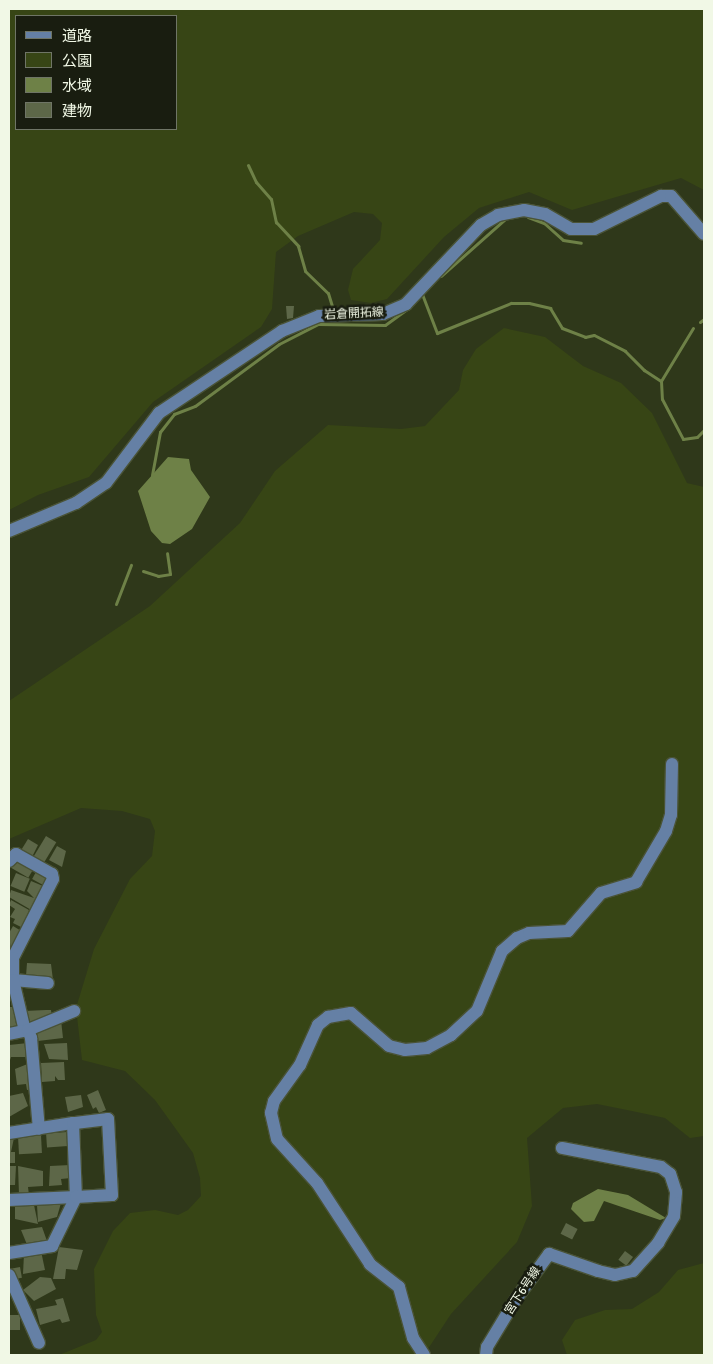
<!DOCTYPE html>
<html>
<head>
<meta charset="utf-8">
<style>
  body { margin:0 }
  #map { position:relative; width:713px; height:1364px; overflow:hidden; background:#2f381a; font-family:Signika,"Noto Sans JP",sans-serif }
  div>[style] { position:absolute }
  .green>* { inset:0; background:#374515 }
  .water>* { inset:0; background:#6e8147 }
  .stream>* { height:3px; margin:-1.5px; padding:0 1.5px; transform-origin:1.5px; border-radius:1.5px; background:#6e8147 }
  .building>* { inset:0; background:#5d6748; transform-origin:0 0 }
  .roads { filter:drop-shadow(1px 0 #4a5337) drop-shadow(-1px 0 #4a5337) drop-shadow(0 1px #4a5337) drop-shadow(0 -1px #4a5337) }
  .minor>* { height:12px; margin:-6px; padding:0 6px; transform-origin:6px; border-radius:6px; background:#6580a5 }
  span { translate:-50% -50%; white-space:nowrap; text-align:center; line-height:1.15; -webkit-text-stroke:5px #191d10; paint-order:stroke }
  .street-label { font-size:12px; color:#f1f8e6 }
  .frame { position:absolute; inset:0; border:10px solid #f1f8e6; pointer-events:none }
  .legend { position:absolute; left:15px; top:15px; width:162px; height:115px; box-sizing:border-box; background:#191d10; border:1px solid #6f7566; margin:0; padding:6px 9px; list-style:none; font-size:15px; color:#f1f8e6 }
  .legend li { display:flex; align-items:center; gap:10px; height:25px }
  .legend b { width:25px; border:1px solid #6f7566 }
</style>
</head>
<body>
<div id="map">
  <div class="green">
    <i style="clip-path:polygon(evenodd,9px 9px,704px 9px,704px 190px,681px 178px,572px 210px,529px 192px,479px 208px,444px 237px,387px 299px,371px 303px,351px 300px,348px 290px,353px 269px,380px 240px,382px 223px,373px 214px,354px 212px,298px 236px,276px 252px,272px 309px,261px 327px,153px 402px,89px 477px,38px 495px,9px 510px,9px 9px,16px 16px,176px 16px,176px 129px,16px 129px,16px 16px)"></i>
    <i style="clip-path:polygon(504px 328px,545px 337px,583px 366px,621px 383px,652px 413px,687px 483px,704px 487px,704px 1136px,690px 1138px,665px 1118px,632px 1111px,597px 1104px,563px 1108px,527px 1138px,532px 1206px,517px 1242px,451px 1314px,424px 1355px,59px 1355px,96px 1340px,102px 1332px,96px 1315px,94px 1269px,113px 1231px,130px 1213px,155px 1210px,178px 1215px,188px 1210px,201px 1196px,200px 1178px,193px 1153px,155px 1100px,125px 1071px,82px 1060px,76px 1008px,94px 949px,130px 879px,152px 856px,155px 831px,150px 819px,122px 811px,81px 808px,9px 839px,9px 701px,150px 606px,240px 523px,275px 471px,328px 425px,401px 429px,425px 426px,459px 390px,463px 370px,476px 349px)"></i>
    <i style="clip-path:polygon(704px 1263px,704px 1355px,567px 1355px,562px 1340px,575px 1320px,605px 1310px,632px 1309px,659px 1292px,678px 1270px)"></i>
  </div>
  <div class="water">
    <i style="clip-path:polygon(168px 457px,189px 459px,191px 470px,210px 497px,192px 529px,170px 544px,162px 543px,151px 531px,138px 491px)"></i>
    <i style="clip-path:polygon(598px 1189px,628px 1195px,666px 1218px,660px 1220px,604px 1201px,594px 1221px,584px 1222px,571px 1209px,573px 1203px)"></i>
  </div>
  <div class="stream">
    <i style="left:248px;top:165px;width:19px;rotate:65deg"></i>
    <i style="left:256px;top:182px;width:23px;rotate:49deg"></i>
    <i style="left:271px;top:199px;width:24px;rotate:78deg"></i>
    <i style="left:276px;top:222px;width:33px;rotate:47deg"></i>
    <i style="left:298px;top:246px;width:26px;rotate:74deg"></i>
    <i style="left:305px;top:271px;width:32px;rotate:44deg"></i>
    <i style="left:328px;top:293px;width:17px;rotate:73deg"></i>
    <i style="left:528px;top:217px;width:17px;rotate:21deg"></i>
    <i style="left:544px;top:223px;width:25px;rotate:42deg"></i>
    <i style="left:563px;top:240px;width:18px;rotate:9deg"></i>
    <i style="left:441px;top:276px;width:86px;rotate:-41.7deg"></i>
    <i style="left:422px;top:294px;width:42px;rotate:69deg"></i>
    <i style="left:437px;top:333px;width:80px;rotate:-22.1deg"></i>
    <i style="left:511px;top:303px;width:18px"></i>
    <i style="left:529px;top:303px;width:22px;rotate:13deg"></i>
    <i style="left:550px;top:308px;width:23px;rotate:59deg"></i>
    <i style="left:562px;top:328px;width:25px;rotate:21deg"></i>
    <i style="left:585px;top:337px;width:9px;rotate:-13deg"></i>
    <i style="left:594px;top:335px;width:35px;rotate:27deg"></i>
    <i style="left:625px;top:351px;width:27px;rotate:45deg"></i>
    <i style="left:644px;top:370px;width:20px;rotate:33deg"></i>
    <i style="left:700px;top:322px;width:5px;rotate:-37deg"></i>
    <i style="left:693px;top:328px;width:62px;rotate:121.1deg"></i>
    <i style="left:661px;top:381px;width:18px;rotate:87deg"></i>
    <i style="left:662px;top:399px;width:45px;rotate:62.3deg"></i>
    <i style="left:683px;top:439px;width:14px;rotate:-8deg"></i>
    <i style="left:697px;top:437px;width:10px;rotate:-45deg"></i>
    <i style="left:152px;top:475px;width:44px;rotate:-79.5deg"></i>
    <i style="left:160px;top:432px;width:23px;rotate:-52deg"></i>
    <i style="left:174px;top:414px;width:22px;rotate:-21deg"></i>
    <i style="left:195px;top:406px;width:104px;rotate:-36.4deg"></i>
    <i style="left:279px;top:344px;width:44px;rotate:-27.1deg"></i>
    <i style="left:318px;top:324px;width:67px;rotate:0.9deg"></i>
    <i style="left:385px;top:325px;width:31px;rotate:-36deg"></i>
    <i style="left:143px;top:571px;width:16px;rotate:18deg"></i>
    <i style="left:158px;top:576px;width:12px;rotate:-9deg"></i>
    <i style="left:170px;top:574px;width:21px;rotate:-98deg"></i>
    <i style="left:116px;top:604px;width:42px;rotate:-69deg"></i>
  </div>
  <div class="building">
    <i style="clip-path:polygon(286px 306px,294px 306px,293px 318px,287px 319px)"></i>
    <i style="left:46px;top:836px;width:12px;height:24px;rotate:31deg"></i>
    <i style="clip-path:polygon(28px 839px,38px 845px,32px 857px,20px 852px)"></i>
    <i style="clip-path:polygon(57px 846px,66px 851px,62px 867px,49px 860px)"></i>
    <i style="left:16px;top:859px;width:20px;height:10px;rotate:30deg"></i>
    <i style="left:36px;top:872px;width:13px;height:8px;rotate:29deg"></i>
    <i style="left:16px;top:873px;width:15px;height:14px;rotate:23deg"></i>
    <i style="clip-path:polygon(31px 881px,43px 886px,33px 911px,9px 897px,11px 890px,34px 898px,27px 891px)"></i>
    <i style="clip-path:polygon(11px 900px,29px 910px,23px 928px,13px 923px,15px 919px,10px 917px,15px 909px,9px 905px)"></i>
    <i style="clip-path:polygon(13px 926px,23px 932px,11px 953px,9px 933px)"></i>
    <i style="clip-path:polygon(27px 963px,51px 964px,53px 980px,26px 976px)"></i>
    <i style="clip-path:polygon(9px 1007px,13px 1007px,17px 1029px,9px 1030px)"></i>
    <i style="clip-path:polygon(46px 1010px,51px 1010px,52px 1018px,27px 1026px,24px 1011px)"></i>
    <i style="clip-path:polygon(61px 1020px,63px 1038px,38px 1041px,36px 1028px)"></i>
    <i style="clip-path:polygon(28px 1043px,27px 1057px,11px 1057px,9px 1063px,9px 1045px)"></i>
    <i style="clip-path:polygon(67px 1043px,68px 1060px,49px 1059px,44px 1044px)"></i>
    <i style="clip-path:polygon(64px 1062px,65px 1080px,58px 1080px,55px 1076px,55px 1081px,42px 1082px,41px 1063px)"></i>
    <i style="clip-path:polygon(30px 1063px,34px 1089px,27px 1090px,26px 1084px,17px 1085px,15px 1069px)"></i>
    <i style="clip-path:polygon(98px 1090px,106px 1110px,99px 1113px,96px 1107px,93px 1109px,87px 1095px)"></i>
    <i style="clip-path:polygon(23px 1093px,28px 1106px,9px 1117px,9px 1096px)"></i>
    <i style="clip-path:polygon(81px 1095px,83px 1107px,68px 1112px,65px 1097px)"></i>
    <i style="left:67px;top:1132px;width:14px;height:21px;rotate:86deg"></i>
    <i style="left:41px;top:1135px;width:18px;height:23px;rotate:87deg"></i>
    <i style="clip-path:polygon(9px 1138px,14px 1138px,11px 1152px,15px 1152px,15px 1163px,9px 1163px)"></i>
    <i style="clip-path:polygon(70px 1165px,71px 1178px,61px 1179px,62px 1185px,49px 1186px,50px 1166px)"></i>
    <i style="clip-path:polygon(9px 1166px,16px 1166px,15px 1185px,9px 1185px)"></i>
    <i style="clip-path:polygon(18px 1166px,43px 1171px,43px 1186px,28px 1187px,29px 1195px,19px 1195px)"></i>
    <i style="clip-path:polygon(61px 1203px,57px 1217px,38px 1222px,37px 1205px)"></i>
    <i style="clip-path:polygon(34px 1205px,38px 1224px,15px 1219px,15px 1206px)"></i>
    <i style="left:566px;top:1223px;width:13px;height:12px;rotate:27deg"></i>
    <i style="clip-path:polygon(42px 1227px,47px 1241px,28px 1247px,21px 1230px)"></i>
    <i style="clip-path:polygon(59px 1247px,83px 1250px,77px 1270px,66px 1269px,65px 1279px,53px 1279px)"></i>
    <i style="clip-path:polygon(41px 1251px,45px 1270px,23px 1274px,24px 1254px)"></i>
    <i style="left:625px;top:1251px;width:10px;height:11px;rotate:37deg"></i>
    <i style="left:20px;top:1267px;width:11px;height:8px;rotate:80deg"></i>
    <i style="clip-path:polygon(40px 1277px,51px 1278px,56px 1289px,34px 1301px,23px 1290px)"></i>
    <i style="clip-path:polygon(63px 1298px,70px 1321px,62px 1323px,60px 1319px,40px 1325px,36px 1309px,57px 1305px,55px 1300px)"></i>
    <i style="left:9px;top:1315px;width:11px;height:15px"></i>
  </div>
  <div class="roads">
    <div class="minor">
      <i style="left:9px;top:531px;width:73px;rotate:-22.7deg"></i>
      <i style="left:76px;top:503px;width:36px;rotate:-34deg"></i>
      <i style="left:106px;top:483px;width:88px;rotate:-52.9deg"></i>
      <i style="left:159px;top:413px;width:148px;rotate:-33.7deg"></i>
      <i style="left:282px;top:331px;width:40px;rotate:-22deg"></i>
      <i style="left:319px;top:316px;width:64px;rotate:-1.8deg"></i>
      <i style="left:383px;top:314px;width:25px;rotate:-23deg"></i>
      <i style="left:406px;top:304px;width:109px;rotate:-46.5deg"></i>
      <i style="left:481px;top:225px;width:20px;rotate:-30deg"></i>
      <i style="left:498px;top:215px;width:26px;rotate:-11deg"></i>
      <i style="left:524px;top:210px;width:21px;rotate:11deg"></i>
      <i style="left:545px;top:214px;width:30px;rotate:30deg"></i>
      <i style="left:571px;top:229px;width:23px"></i>
      <i style="left:594px;top:229px;width:75px;rotate:-26.2deg"></i>
      <i style="left:661px;top:196px;width:10px"></i>
      <i style="left:671px;top:196px;width:50px;rotate:49deg"></i>
      <i style="left:9px;top:861px;width:10px;rotate:-45deg"></i>
      <i style="left:16px;top:854px;width:41px;rotate:29.1deg"></i>
      <i style="left:52px;top:874px;width:5px;rotate:79deg"></i>
      <i style="left:53px;top:879px;width:89px;rotate:116.9deg"></i>
      <i style="left:13px;top:958px;width:4px;rotate:180deg"></i>
      <i style="left:13px;top:958px;width:22px;rotate:90deg"></i>
      <i style="left:13px;top:980px;width:35px;rotate:5deg"></i>
      <i style="left:13px;top:980px;width:48px;rotate:76.8deg"></i>
      <i style="left:24px;top:1027px;width:5px;rotate:37deg"></i>
      <i style="left:28px;top:1030px;width:50px;rotate:-22.4deg"></i>
      <i style="left:9px;top:1034px;width:19px;rotate:-12deg"></i>
      <i style="left:28px;top:1030px;width:9px;rotate:69deg"></i>
      <i style="left:31px;top:1038px;width:91px;rotate:85deg"></i>
      <i style="left:9px;top:1133px;width:65px;rotate:-8.9deg"></i>
      <i style="left:73px;top:1123px;width:74px;rotate:87.7deg"></i>
      <i style="left:76px;top:1197px;width:67px;rotate:177.4deg"></i>
      <i style="left:9px;top:1253px;width:44px;rotate:-9.2deg"></i>
      <i style="left:52px;top:1246px;width:55px;rotate:-63.9deg"></i>
      <i style="left:76px;top:1197px;width:36px;rotate:-3deg"></i>
      <i style="left:112px;top:1195px;width:76px;rotate:-93deg"></i>
      <i style="left:108px;top:1119px;width:35px;rotate:173deg"></i>
      <i style="left:9px;top:1275px;width:74px;rotate:66.2deg"></i>
      <i style="left:424px;top:1355px;width:20px;rotate:-123deg"></i>
      <i style="left:413px;top:1338px;width:53px;rotate:-105.4deg"></i>
      <i style="left:399px;top:1287px;width:37px;rotate:-142deg"></i>
      <i style="left:370px;top:1264px;width:97px;rotate:-123.2deg"></i>
      <i style="left:317px;top:1183px;width:59px;rotate:-132.3deg"></i>
      <i style="left:277px;top:1139px;width:27px;rotate:-103deg"></i>
      <i style="left:271px;top:1113px;width:12px;rotate:-76deg"></i>
      <i style="left:274px;top:1101px;width:44px;rotate:-54.2deg"></i>
      <i style="left:300px;top:1065px;width:44px;rotate:-65.8deg"></i>
      <i style="left:318px;top:1025px;width:13px;rotate:-39deg"></i>
      <i style="left:328px;top:1017px;width:23px;rotate:-10deg"></i>
      <i style="left:351px;top:1013px;width:50px;rotate:41deg"></i>
      <i style="left:389px;top:1046px;width:16px;rotate:14deg"></i>
      <i style="left:405px;top:1050px;width:22px;rotate:-5deg"></i>
      <i style="left:427px;top:1048px;width:27px;rotate:-28deg"></i>
      <i style="left:451px;top:1035px;width:35px;rotate:-43deg"></i>
      <i style="left:477px;top:1011px;width:65px;rotate:-67.4deg"></i>
      <i style="left:502px;top:951px;width:20px;rotate:-41deg"></i>
      <i style="left:517px;top:938px;width:13px;rotate:-23deg"></i>
      <i style="left:529px;top:933px;width:39px;rotate:-3deg"></i>
      <i style="left:568px;top:931px;width:50px;rotate:-49deg"></i>
      <i style="left:601px;top:893px;width:37px;rotate:-17deg"></i>
      <i style="left:636px;top:882px;width:59px;rotate:-59.5deg"></i>
      <i style="left:666px;top:831px;width:17px;rotate:-73deg"></i>
      <i style="left:671px;top:815px;width:51px;rotate:-88.9deg"></i>
      <i style="left:486px;top:1355px;width:8px;rotate:-83deg"></i>
      <i style="left:487px;top:1347px;width:56px;rotate:-58.9deg"></i>
      <i style="left:516px;top:1299px;width:56px;rotate:-53.7deg"></i>
      <i style="left:549px;top:1254px;width:52px;rotate:19.1deg"></i>
      <i style="left:598px;top:1271px;width:17px;rotate:13deg"></i>
      <i style="left:615px;top:1275px;width:18px;rotate:-13deg"></i>
      <i style="left:633px;top:1271px;width:38px;rotate:-48deg"></i>
      <i style="left:658px;top:1243px;width:31px;rotate:-59deg"></i>
      <i style="left:674px;top:1216px;width:24px;rotate:-85deg"></i>
      <i style="left:676px;top:1192px;width:19px;rotate:-108deg"></i>
      <i style="left:670px;top:1174px;width:11px;rotate:-142deg"></i>
      <i style="left:661px;top:1167px;width:101px;rotate:-169.1deg"></i>
    </div>
  </div>
  <div class="street-label">
    <span style="left:354px;top:314px;rotate:-3deg">岩倉開拓線</span>
    <span style="left:523px;top:1291px;rotate:-57deg">宮下6号線</span>
  </div>
  <div class="frame"></div>
  <ul class="legend">
  <li><b style="height:6px;background:#6580a5"></b>道路</li>
  <li><b style="height:14px;background:#374515"></b>公園</li>
  <li><b style="height:14px;background:#6e8147"></b>水域</li>
  <li><b style="height:14px;background:#5d6748"></b>建物</li>
  </ul>
</div>
</body>
</html>
